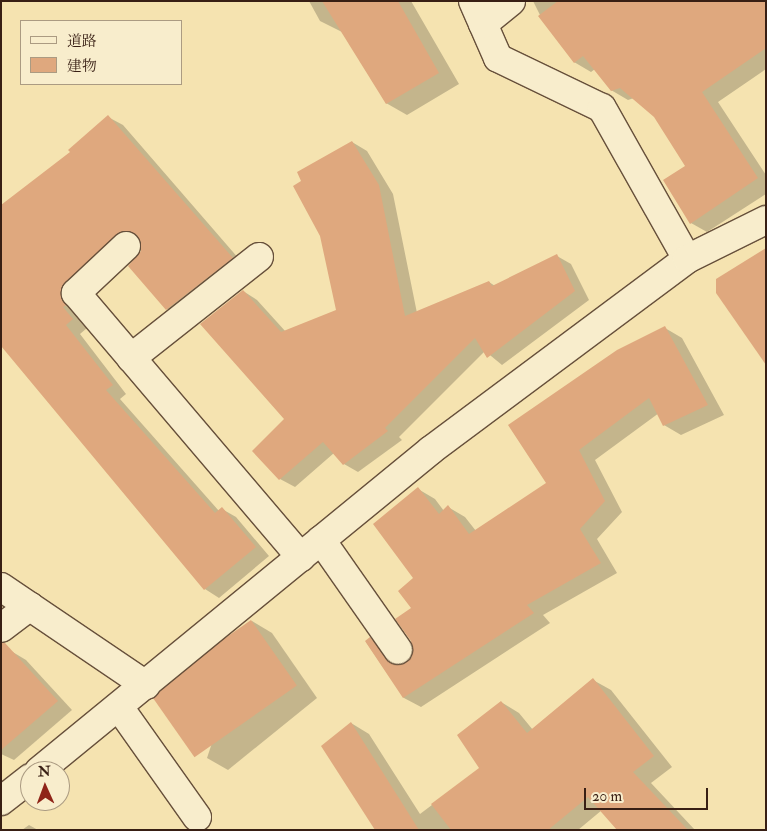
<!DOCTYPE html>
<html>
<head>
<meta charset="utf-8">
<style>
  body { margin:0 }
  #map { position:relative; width:767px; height:831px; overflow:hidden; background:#f5e3b0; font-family:"IM FELL Double Pica","Noto Serif JP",serif }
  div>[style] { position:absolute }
  .shadow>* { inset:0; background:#0003 }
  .building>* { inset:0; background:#dfa87e; transform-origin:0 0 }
  .roads { filter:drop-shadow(1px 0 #67503b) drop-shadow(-1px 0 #67503b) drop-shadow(0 1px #67503b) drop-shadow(0 -1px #67503b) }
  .minor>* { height:28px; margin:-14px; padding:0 14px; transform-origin:14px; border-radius:14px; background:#f8edcc }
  span { translate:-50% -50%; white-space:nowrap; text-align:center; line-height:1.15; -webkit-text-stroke:4.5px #f8edcc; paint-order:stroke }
  .frame { position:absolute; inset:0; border:2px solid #381f14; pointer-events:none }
  .legend { position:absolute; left:20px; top:20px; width:162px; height:65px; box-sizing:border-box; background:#f8edcc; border:1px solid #ab9b82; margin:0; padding:6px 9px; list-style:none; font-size:15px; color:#381f14 }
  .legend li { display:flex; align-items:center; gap:10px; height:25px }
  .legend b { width:25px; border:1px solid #ab9b82 }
  .north { position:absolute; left:20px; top:761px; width:50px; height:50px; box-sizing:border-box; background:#f8edcc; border:1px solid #ab9b82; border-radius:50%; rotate:358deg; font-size:14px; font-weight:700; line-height:20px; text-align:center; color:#381f14 }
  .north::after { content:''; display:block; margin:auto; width:18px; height:22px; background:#8f2418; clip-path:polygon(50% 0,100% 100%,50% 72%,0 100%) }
  .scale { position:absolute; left:584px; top:788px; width:124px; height:22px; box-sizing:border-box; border:2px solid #381f14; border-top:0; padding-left:6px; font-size:15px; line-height:18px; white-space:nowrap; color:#381f14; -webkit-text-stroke:4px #f8edcc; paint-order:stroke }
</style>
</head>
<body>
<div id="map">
  <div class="shadow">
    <i style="clip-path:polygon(309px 1px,411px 1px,459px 84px,407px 115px,386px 103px,342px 32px,320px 21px)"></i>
    <i style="clip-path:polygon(533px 1px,766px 1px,766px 69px,718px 102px,766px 175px,766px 194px,707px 232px,691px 223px,687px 167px,655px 116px,634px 98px,628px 100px,611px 90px,595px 69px,591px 72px,574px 62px,542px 19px)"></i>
    <i style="clip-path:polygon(108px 117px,123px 125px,246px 267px,182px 318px,167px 309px,129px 266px,142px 251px,143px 242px,137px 239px,77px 316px,87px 328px,80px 334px,126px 394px,120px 399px,219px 511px,222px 509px,236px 517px,269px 556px,219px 598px,205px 589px,1px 344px,72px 152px)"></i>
    <i style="clip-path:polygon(352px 142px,367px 151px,393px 194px,417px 313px,489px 282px,495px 286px,557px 256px,571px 264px,589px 300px,502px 365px,485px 351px,399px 437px,402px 440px,358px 472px,344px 464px,334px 453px,295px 487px,280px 479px,286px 419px,243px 291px,257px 300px,286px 332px,337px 311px)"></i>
    <i style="clip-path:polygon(665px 328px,682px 338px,724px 415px,681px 435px,664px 425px,659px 413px,595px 460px,622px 512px,597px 539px,617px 573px,543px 615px,550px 623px,421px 707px,404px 698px,366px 642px,370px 639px,387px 649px,401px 666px,413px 658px,418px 489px,435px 499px,444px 511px,448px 507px,465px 517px,476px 531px,548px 483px)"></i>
    <i style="clip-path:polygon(252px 621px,272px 633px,317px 698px,228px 770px,207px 758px)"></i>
    <i style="clip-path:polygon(11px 651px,26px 660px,72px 710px,14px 760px,1px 754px,1px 659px)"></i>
    <i style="clip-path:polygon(593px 680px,611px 690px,672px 767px,651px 783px,695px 830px,619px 830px,602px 810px,578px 830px,376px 830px,351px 723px,369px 734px,420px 814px,481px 768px,501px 702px,519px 713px,533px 730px)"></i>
    <i style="clip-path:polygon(29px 825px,38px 830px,22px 830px)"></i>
  </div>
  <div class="building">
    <i style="clip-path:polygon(322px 1px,398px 1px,439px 73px,386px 104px)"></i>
    <i style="clip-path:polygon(558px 1px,766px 1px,766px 48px,702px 92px,758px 178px,690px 224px,663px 180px,685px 166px,654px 117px,620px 88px,611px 91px,583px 56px,574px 63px,538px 16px)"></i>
    <i style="clip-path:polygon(108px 115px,233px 258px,166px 310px,128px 266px,141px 251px,141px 243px,137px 235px,123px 231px,61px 289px,66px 305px,63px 307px,73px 319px,66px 325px,113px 385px,106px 390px,215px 513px,222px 507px,256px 547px,204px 590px,1px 346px,1px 205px,70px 152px,68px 150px)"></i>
    <i style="clip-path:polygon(352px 141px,379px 185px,405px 316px,489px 281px,492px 286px,557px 254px,575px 291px,487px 358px,475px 338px,385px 428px,388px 431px,343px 465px,323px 442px,279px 480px,252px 451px,284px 419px,200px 324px,243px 290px,281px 332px,336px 310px,320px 236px,293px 186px,301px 181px,297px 172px)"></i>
    <i style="clip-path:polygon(766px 248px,766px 365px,716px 293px,716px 279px)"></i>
    <i style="clip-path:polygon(665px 326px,708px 405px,663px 426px,649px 398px,579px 450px,605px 501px,580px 529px,601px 563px,527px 605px,534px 613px,403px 698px,365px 641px,370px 637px,392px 664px,400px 665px,412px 657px,411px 641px,395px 619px,411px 608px,398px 591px,413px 578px,373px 524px,418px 487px,439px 514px,448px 505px,469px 534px,546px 483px,508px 425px,617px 350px)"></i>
    <i style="left:251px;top:620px;width:80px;height:125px;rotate:55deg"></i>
    <i style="clip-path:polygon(1px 643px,5px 643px,58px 701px,1px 750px)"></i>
    <i style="clip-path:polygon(593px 678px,654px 756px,633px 772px,688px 830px,617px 830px,588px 797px,548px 830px,451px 830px,431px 804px,479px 768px,457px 735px,501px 701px,527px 733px)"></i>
    <i style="clip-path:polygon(351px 722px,419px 830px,375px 830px,321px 746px)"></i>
  </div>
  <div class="roads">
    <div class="minor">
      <i style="left:473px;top:1px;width:62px;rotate:66.3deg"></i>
      <i style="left:498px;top:58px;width:115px;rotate:25.7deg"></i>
      <i style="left:602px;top:108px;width:173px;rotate:60.6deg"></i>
      <i style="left:483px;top:24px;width:36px;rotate:-39deg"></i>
      <i style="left:126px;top:246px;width:69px;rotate:136.8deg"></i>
      <i style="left:76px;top:293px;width:347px;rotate:49.6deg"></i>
      <i style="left:131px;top:358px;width:163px;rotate:-38.3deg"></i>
      <i style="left:321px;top:540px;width:134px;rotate:55deg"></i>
      <i style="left:1px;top:587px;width:175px;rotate:34.1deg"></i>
      <i style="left:1px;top:628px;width:36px;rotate:-37deg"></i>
      <i style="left:119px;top:707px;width:135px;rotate:54.7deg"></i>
      <i style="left:39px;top:771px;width:507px;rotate:-39.31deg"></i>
      <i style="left:431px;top:450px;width:319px;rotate:-36.7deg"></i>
      <i style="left:687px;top:259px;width:88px;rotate:-26.3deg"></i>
      <i style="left:1px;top:801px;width:37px;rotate:-38deg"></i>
    </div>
  </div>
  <div class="frame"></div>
  <ul class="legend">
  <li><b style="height:6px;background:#f8edcc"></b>道路</li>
  <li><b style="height:14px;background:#dfa87e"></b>建物</li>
  </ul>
  <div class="north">N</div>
  <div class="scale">20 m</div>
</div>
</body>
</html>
